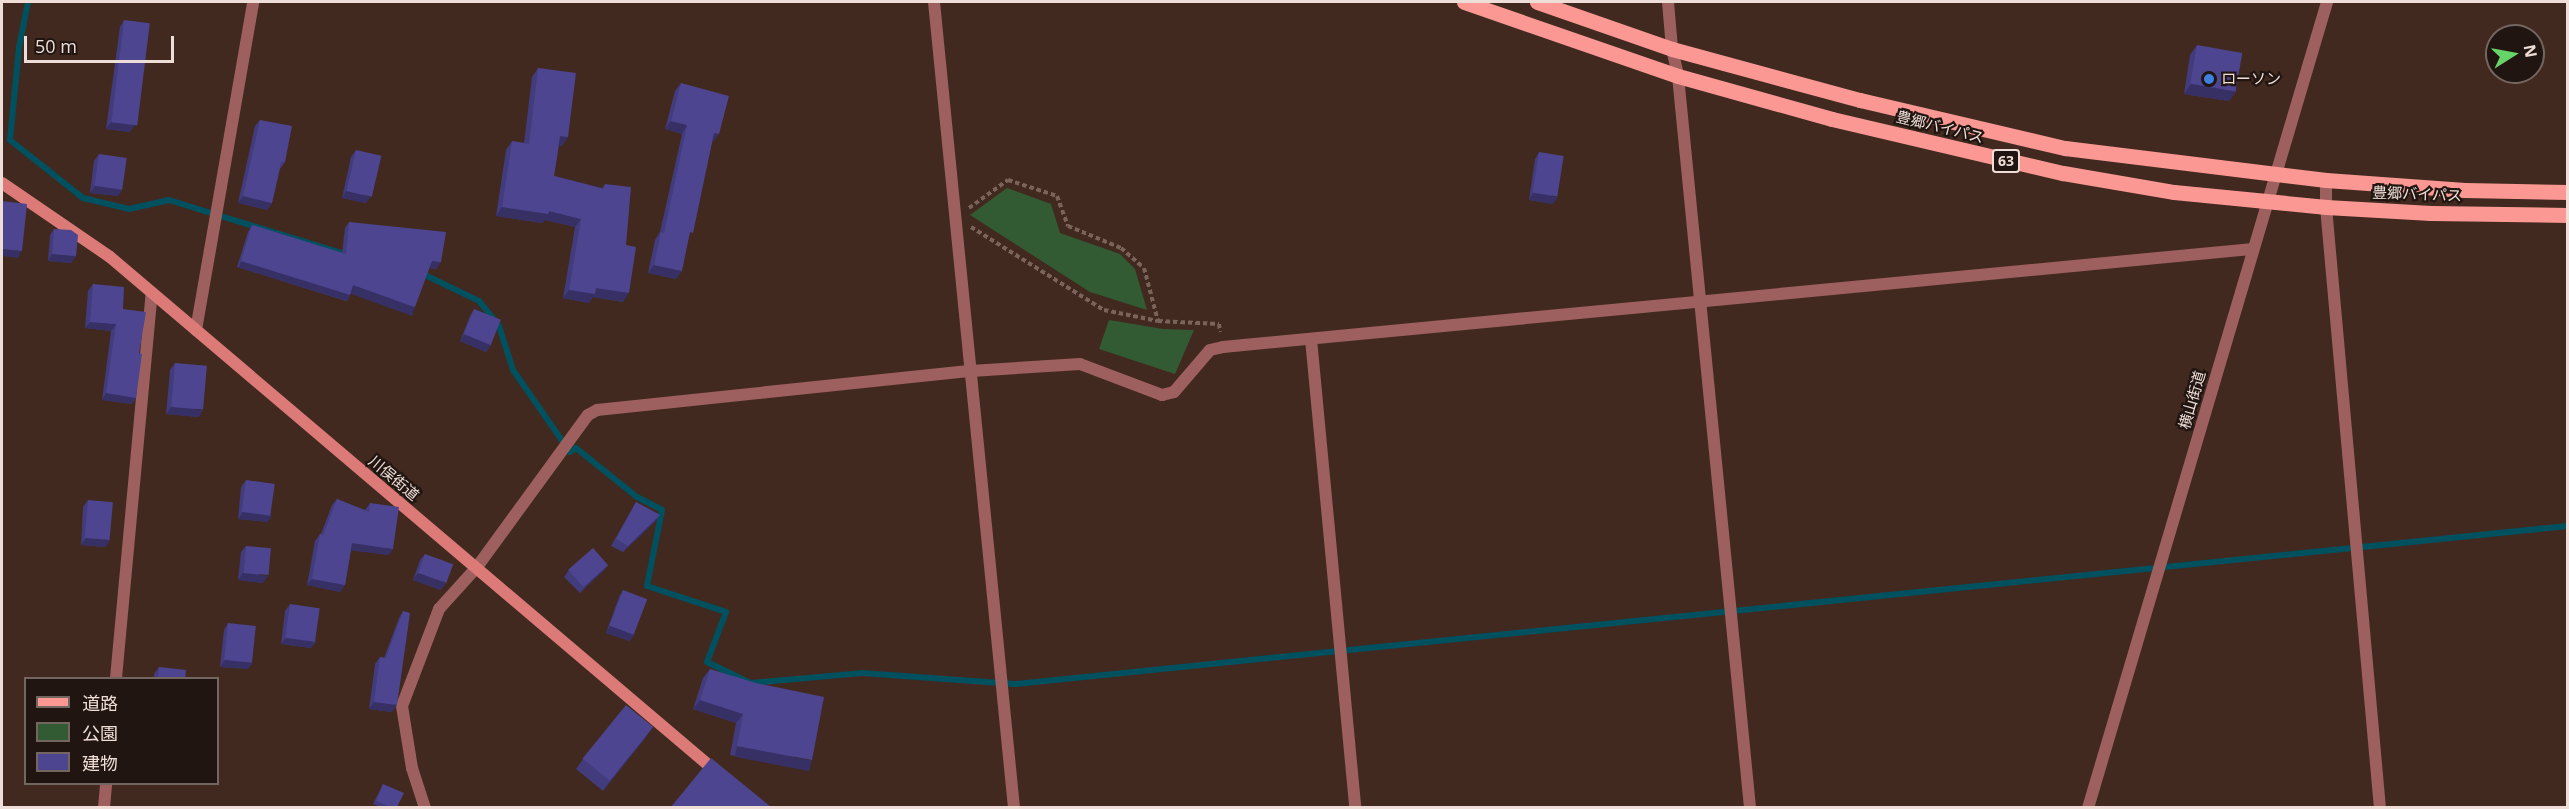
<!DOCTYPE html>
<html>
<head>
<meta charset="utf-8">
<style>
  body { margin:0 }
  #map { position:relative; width:2569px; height:809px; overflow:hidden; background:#41291f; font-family:"Open Sans","Noto Sans JP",sans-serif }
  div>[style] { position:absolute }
  .green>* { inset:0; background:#335b33 }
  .stream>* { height:6px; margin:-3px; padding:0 3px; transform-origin:3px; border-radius:3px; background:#00515f }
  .path>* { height:4px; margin-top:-2px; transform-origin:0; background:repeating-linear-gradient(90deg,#79635a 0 4.5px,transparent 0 7.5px) }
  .minor>* { height:12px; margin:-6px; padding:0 6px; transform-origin:6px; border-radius:6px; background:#9e605e }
  .tertiary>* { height:12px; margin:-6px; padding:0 6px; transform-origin:6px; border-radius:6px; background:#9e605e }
  .secondary>* { height:12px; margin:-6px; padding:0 6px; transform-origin:6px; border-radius:6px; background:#dc7a77 }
  .primary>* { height:15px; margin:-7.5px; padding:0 7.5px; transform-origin:7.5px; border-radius:7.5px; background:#fc9894 }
  .wall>* { inset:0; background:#423b7c }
  .shaded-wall>* { inset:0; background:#363065; transform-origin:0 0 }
  .building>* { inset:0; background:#4d4590; transform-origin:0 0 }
  .dots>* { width:16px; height:16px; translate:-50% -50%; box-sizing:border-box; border:3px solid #201510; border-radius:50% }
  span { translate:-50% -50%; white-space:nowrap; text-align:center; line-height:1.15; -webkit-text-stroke:4.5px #201510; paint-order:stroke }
  .shield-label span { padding:2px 4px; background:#201510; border:2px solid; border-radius:4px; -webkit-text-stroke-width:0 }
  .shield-label { font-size:14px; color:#efded8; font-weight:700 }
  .poi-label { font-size:15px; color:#efded8 }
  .left { translate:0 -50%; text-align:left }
  .street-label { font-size:15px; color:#efded8 }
  .frame { position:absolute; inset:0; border:3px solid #efded8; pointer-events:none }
  .legend { position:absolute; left:24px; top:677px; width:195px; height:108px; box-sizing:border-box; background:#201510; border:2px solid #736560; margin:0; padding:8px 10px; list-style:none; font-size:18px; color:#efded8 }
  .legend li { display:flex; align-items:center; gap:12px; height:30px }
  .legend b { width:30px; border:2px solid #736560 }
  .north { position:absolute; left:2485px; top:24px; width:60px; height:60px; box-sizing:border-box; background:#201510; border:2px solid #736560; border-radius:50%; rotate:79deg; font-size:16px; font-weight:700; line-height:24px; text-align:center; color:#efded8 }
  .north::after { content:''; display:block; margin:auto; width:21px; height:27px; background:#66d466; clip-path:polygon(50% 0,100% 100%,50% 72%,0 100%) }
  .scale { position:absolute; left:24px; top:36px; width:150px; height:27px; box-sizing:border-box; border:3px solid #efded8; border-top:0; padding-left:8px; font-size:18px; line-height:21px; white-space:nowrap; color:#efded8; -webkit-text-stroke:4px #201510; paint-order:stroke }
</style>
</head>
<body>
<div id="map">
  <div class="green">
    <i style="clip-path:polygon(1007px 188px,1051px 204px,1060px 233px,1120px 254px,1135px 269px,1147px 310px,1090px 292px,970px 215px)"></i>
    <i style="clip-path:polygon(1109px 320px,1163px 329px,1194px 330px,1175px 374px,1099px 349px)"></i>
  </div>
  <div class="stream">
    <i style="left:28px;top:2px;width:46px;rotate:101.3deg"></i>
    <i style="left:19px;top:47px;width:93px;rotate:95.5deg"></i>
    <i style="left:10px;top:140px;width:93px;rotate:38.5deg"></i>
    <i style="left:83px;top:198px;width:47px;rotate:13.4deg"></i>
    <i style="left:129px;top:209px;width:41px;rotate:-12.7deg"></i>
    <i style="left:169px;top:200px;width:180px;rotate:17.1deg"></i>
    <i style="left:419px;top:272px;width:67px;rotate:25.8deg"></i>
    <i style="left:479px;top:301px;width:32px;rotate:51deg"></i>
    <i style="left:499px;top:326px;width:46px;rotate:72.3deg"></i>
    <i style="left:513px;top:370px;width:100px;rotate:55.2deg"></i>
    <i style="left:570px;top:452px;width:7px;rotate:-34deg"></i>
    <i style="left:576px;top:448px;width:78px;rotate:38.8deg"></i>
    <i style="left:637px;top:497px;width:28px;rotate:27deg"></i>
    <i style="left:662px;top:510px;width:77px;rotate:101.2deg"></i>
    <i style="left:647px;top:586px;width:83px;rotate:18.2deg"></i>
    <i style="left:726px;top:612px;width:53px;rotate:110.8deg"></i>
    <i style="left:707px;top:662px;width:49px;rotate:25.5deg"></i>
    <i style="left:751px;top:683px;width:111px;rotate:-5.1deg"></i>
    <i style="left:862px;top:673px;width:153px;rotate:4.1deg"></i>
    <i style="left:1015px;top:684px;width:1561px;rotate:-5.81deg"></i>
  </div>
  <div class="path">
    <i style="left:969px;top:208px;width:48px;rotate:-35.7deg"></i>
    <i style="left:1008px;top:180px;width:52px;rotate:18.1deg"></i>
    <i style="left:1057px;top:196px;width:32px;rotate:70deg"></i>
    <i style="left:1068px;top:226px;width:57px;rotate:22.5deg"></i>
    <i style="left:1121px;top:248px;width:30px;rotate:41deg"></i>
    <i style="left:1144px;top:268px;width:55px;rotate:75.2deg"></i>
    <i style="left:1158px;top:321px;width:61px;rotate:2.8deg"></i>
    <i style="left:1219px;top:324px;width:8px;rotate:83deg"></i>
    <i style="left:971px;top:227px;width:157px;rotate:32deg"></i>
    <i style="left:1104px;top:310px;width:55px;rotate:11.5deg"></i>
  </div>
  <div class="minor">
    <i style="left:934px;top:2px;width:810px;rotate:84.33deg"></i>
    <i style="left:1668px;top:2px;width:47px;rotate:85.1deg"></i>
    <i style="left:1672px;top:49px;width:28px;rotate:77deg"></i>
    <i style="left:1678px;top:76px;width:736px;rotate:84.38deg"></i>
    <i style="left:2326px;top:180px;width:27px;rotate:90deg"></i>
    <i style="left:2326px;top:207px;width:603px;rotate:84.87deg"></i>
    <i style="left:196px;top:330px;width:333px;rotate:-80.1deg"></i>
    <i style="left:1311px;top:339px;width:471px;rotate:84.6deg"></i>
    <i style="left:116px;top:678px;width:387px;rotate:-84.7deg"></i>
    <i style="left:104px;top:808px;width:24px;rotate:-85deg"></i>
    <i style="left:425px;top:808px;width:42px;rotate:-108deg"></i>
    <i style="left:412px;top:768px;width:63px;rotate:-99.2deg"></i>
    <i style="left:402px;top:706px;width:104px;rotate:-69.1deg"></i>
    <i style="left:439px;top:609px;width:57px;rotate:-47.9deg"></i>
    <i style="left:477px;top:567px;width:188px;rotate:-53.9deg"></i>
    <i style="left:588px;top:415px;width:10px;rotate:-29deg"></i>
    <i style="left:597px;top:410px;width:376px;rotate:-6deg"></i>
    <i style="left:971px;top:371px;width:109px;rotate:-3.7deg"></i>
    <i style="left:1080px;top:364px;width:88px;rotate:20.7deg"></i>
    <i style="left:1162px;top:395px;width:12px;rotate:-14deg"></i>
    <i style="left:1174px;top:392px;width:55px;rotate:-49.4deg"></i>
    <i style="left:1210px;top:350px;width:13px;rotate:-13deg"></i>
    <i style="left:1223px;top:347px;width:1035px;rotate:-5.44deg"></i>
  </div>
  <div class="tertiary">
    <i style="left:2088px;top:808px;width:841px;rotate:-73.48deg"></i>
  </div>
  <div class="secondary">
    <i style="left:2px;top:183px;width:131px;rotate:34.4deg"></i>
    <i style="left:110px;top:257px;width:799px;rotate:40.33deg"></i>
  </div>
  <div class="primary">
    <i style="left:1464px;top:2px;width:226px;rotate:19.1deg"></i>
    <i style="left:1678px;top:76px;width:160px;rotate:15.6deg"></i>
    <i style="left:1832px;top:119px;width:237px;rotate:13.2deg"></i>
    <i style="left:2063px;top:173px;width:113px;rotate:9.7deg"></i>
    <i style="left:2174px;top:192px;width:153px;rotate:5.6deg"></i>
    <i style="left:2326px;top:207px;width:105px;rotate:3.3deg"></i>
    <i style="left:2431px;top:213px;width:137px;rotate:0.8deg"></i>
    <i style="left:1537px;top:2px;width:143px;rotate:19.2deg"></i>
    <i style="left:1672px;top:49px;width:195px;rotate:15.2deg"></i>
    <i style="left:1860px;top:100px;width:211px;rotate:13.2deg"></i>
    <i style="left:2065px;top:148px;width:263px;rotate:7deg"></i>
    <i style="left:2326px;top:180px;width:139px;rotate:4.1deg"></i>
    <i style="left:2465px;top:190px;width:103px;rotate:1.1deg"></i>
  </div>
  <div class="wall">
    <i style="clip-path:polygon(124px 20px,130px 132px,106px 129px,120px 27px)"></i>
    <i style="clip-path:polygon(2197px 45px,2236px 91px,2229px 101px,2184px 94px,2190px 55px)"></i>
    <i style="clip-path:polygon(538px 68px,568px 137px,562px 146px,559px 145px,554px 176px,602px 188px,605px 184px,626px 245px,623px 302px,593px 297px,589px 303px,563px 298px,575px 227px,545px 220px,542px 223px,496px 216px,506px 150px,512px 141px,524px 143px,532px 77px)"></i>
    <i style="clip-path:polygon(681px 83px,713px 142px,712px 142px,688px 240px,676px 279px,648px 273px,655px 240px,660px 232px,682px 134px,665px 129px,675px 91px)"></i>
    <i style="clip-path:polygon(260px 120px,285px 162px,280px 169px,272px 203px,267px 210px,238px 203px,255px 126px)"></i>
    <i style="clip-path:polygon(356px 150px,366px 203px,342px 198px,351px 157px)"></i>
    <i style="clip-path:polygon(1539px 152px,1553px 204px,1529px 200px,1535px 159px)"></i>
    <i style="clip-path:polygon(99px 154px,122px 190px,118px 196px,90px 193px,94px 161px)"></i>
    <i style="clip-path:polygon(349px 222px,441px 262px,436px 269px,429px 268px,411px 314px,351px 293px,346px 301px,237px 267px,248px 232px,252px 225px,342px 253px,345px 228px)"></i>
    <i style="clip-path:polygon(54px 229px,76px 256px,71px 263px,48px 261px,50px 235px)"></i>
    <i style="clip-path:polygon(93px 284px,123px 309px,139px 353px,136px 398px,132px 404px,102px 400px,111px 331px,85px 328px,88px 291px)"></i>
    <i style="clip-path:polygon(474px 309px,491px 345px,486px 352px,460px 341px,470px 316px)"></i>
    <i style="clip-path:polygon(175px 363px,199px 417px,166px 414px,170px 370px)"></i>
    <i style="clip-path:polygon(246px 480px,268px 522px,238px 519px,241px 487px)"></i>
    <i style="clip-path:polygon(337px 499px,365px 510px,370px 503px,389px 555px,351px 550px,345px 585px,340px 592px,307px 585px,315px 541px,320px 534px,321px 534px,332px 505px)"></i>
    <i style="clip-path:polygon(88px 500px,106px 547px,81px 545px,83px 507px)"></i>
    <i style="clip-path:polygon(636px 502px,660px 515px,655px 522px,623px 552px,611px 546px)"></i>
    <i style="clip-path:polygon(246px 546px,263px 583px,238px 580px,241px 552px)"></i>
    <i style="clip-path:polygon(425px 554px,441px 590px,413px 580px,420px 560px)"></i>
    <i style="clip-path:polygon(608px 565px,603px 571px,580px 593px,564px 577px,569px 570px)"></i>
    <i style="clip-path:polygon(623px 590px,630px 641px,606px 633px,619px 597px)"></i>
    <i style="clip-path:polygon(290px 604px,316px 642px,311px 648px,281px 644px,285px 611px)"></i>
    <i style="clip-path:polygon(403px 611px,392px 712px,369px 709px,375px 664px,380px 657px,384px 658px,399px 618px)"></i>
    <i style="clip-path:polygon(228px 623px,248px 669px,220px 667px,224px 630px)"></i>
    <i style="clip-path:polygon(159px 667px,185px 678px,154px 678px,154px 674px)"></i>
    <i style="clip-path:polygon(710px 669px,805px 769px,730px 755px,736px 723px,693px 709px,703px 678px)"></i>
    <i style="clip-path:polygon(646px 737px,603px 791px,576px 769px,583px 759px)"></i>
    <i style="clip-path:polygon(383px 784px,397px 807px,381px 807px,373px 804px)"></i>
  </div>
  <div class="shaded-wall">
    <i style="clip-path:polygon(2191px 84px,2236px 91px,2229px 101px,2184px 94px)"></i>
    <i style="clip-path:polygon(671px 121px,687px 125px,682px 134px,665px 129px)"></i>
    <i style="clip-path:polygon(111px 122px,135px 125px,130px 132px,106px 129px)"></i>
    <i style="clip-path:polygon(714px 133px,719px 134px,713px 142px,708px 141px)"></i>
    <i style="clip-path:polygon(560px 136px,568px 137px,562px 146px,554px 145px)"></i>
    <i style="clip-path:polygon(95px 186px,122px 190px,118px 196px,90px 193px)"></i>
    <i style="clip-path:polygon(346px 191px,371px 197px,366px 203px,342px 198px)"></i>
    <i style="clip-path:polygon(1533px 193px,1558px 197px,1553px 204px,1529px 200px)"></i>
    <i style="clip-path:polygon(243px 196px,272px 203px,267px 210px,238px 203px)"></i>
    <i style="clip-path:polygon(502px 207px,549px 211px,581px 219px,575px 227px,545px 220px,542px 223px,496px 216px)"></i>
    <i style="clip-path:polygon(2px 249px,22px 251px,18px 258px,2px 256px)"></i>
    <i style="clip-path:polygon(52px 254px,76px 256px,71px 263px,48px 261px)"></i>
    <i style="left:241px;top:261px;width:114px;height:7px;rotate:17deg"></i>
    <i style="clip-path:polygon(432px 261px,441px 262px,436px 269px,427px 267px)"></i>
    <i style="clip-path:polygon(654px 265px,682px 271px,676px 279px,648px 273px)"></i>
    <i style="left:353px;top:285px;width:66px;height:9px;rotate:20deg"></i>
    <i style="clip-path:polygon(596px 288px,629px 293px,623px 302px,593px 297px,589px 303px,563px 298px,569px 290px)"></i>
    <i style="clip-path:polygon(90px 322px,116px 324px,111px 331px,85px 328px)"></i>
    <i style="clip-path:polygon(464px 334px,491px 345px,486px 352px,460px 341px)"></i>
    <i style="clip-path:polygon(106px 393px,136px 398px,132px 404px,102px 400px)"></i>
    <i style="clip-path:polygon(171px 407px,203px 410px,199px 417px,166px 414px)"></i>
    <i style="clip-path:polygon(243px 512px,272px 515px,268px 522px,238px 519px)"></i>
    <i style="clip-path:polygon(660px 515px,655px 522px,623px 552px,628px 546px)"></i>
    <i style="clip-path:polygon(86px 538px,110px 540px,106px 547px,81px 545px)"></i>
    <i style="clip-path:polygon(352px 543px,393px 549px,389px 555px,348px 550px)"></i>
    <i style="clip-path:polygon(608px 565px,603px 571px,580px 593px,585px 587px)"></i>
    <i style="clip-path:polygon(243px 573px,268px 576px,263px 583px,238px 580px)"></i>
    <i style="clip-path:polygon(418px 573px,446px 583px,441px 590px,413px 580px)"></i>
    <i style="clip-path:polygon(312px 579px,345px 585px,340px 592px,307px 585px)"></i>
    <i style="clip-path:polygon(610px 626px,635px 634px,630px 641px,606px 633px)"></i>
    <i style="clip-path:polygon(286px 638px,316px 642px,311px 648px,281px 644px)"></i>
    <i style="clip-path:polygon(225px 660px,253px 663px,248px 669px,220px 667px)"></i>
    <i style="clip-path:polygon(700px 700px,743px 714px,736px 723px,693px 709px)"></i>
    <i style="clip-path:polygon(374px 702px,397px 705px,392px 712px,369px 709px)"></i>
    <i style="clip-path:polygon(653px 727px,646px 737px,603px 791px,610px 781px)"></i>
    <i style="left:737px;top:746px;width:76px;height:11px;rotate:11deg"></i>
  </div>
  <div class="building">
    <i style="left:124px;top:20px;width:26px;height:103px;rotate:7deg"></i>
    <i style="left:2197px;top:45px;width:46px;height:39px;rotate:10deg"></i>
    <i style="clip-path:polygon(538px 68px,576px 73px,568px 137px,560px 136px,554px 176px,604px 189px,605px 184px,631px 187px,626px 245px,636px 247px,629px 293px,596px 288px,595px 294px,569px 290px,581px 219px,549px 211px,548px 214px,502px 207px,512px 141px,529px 144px)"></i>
    <i style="clip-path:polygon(681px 83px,729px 96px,719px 134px,714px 133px,693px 233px,690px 232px,682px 271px,654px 265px,661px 232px,664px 233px,687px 125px,671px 121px)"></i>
    <i style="clip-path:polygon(260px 120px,292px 126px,285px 162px,281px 162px,272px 203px,243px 196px)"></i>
    <i style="left:356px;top:150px;width:26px;height:42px;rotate:13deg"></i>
    <i style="left:1539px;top:152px;width:25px;height:41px;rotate:9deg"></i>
    <i style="left:99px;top:154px;width:28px;height:32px;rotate:8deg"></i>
    <i style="clip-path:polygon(2px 201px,27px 204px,22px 251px,2px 249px)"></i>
    <i style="clip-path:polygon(349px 222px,446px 232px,441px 262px,432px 261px,415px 307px,353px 285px,350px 295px,241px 261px,252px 225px,346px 254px)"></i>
    <i style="clip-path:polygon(54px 229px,71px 230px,78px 235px,76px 256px,52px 254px)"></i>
    <i style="clip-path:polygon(93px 284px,124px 287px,123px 309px,146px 312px,139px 353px,142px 354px,136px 398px,106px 393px,116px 324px,90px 322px)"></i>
    <i style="left:474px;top:309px;width:29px;height:27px;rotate:22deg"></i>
    <i style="left:175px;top:363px;width:32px;height:44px;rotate:5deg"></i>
    <i style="left:246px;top:480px;width:29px;height:32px;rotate:8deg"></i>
    <i style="clip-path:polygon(337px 499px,369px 512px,370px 503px,399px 507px,393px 549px,352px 543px,345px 585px,312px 579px,320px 534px,323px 535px)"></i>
    <i style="left:88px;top:500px;width:25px;height:38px;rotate:5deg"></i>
    <i style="clip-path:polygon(636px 502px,660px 515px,628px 546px,616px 539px)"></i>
    <i style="left:246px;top:546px;width:25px;height:27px;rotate:5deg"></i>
    <i style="left:593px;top:548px;width:23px;height:33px;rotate:49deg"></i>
    <i style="left:425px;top:554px;width:30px;height:20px;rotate:20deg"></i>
    <i style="left:623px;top:590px;width:26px;height:38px;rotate:21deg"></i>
    <i style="left:290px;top:604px;width:30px;height:34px;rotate:8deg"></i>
    <i style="clip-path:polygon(403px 611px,410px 613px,397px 705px,374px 702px,380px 657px,386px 658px)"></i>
    <i style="left:228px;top:623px;width:28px;height:37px;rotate:6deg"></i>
    <i style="clip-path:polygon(159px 667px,186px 670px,185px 678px,158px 678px)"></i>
    <i style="clip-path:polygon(710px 669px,756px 683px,824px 697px,812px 760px,737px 746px,743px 714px,700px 700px)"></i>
    <i style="left:626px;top:705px;width:35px;height:69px;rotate:39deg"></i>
    <i style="clip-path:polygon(711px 758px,771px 807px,671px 807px)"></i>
    <i style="clip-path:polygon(383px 784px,404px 793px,397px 807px,391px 807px,376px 801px)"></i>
  </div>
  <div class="dots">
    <i style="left:2209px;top:79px;background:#3f7fe0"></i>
  </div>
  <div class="shield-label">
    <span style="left:2006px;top:161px">63</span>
  </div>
  <div class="poi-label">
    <span class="left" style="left:2221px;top:79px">ローソン</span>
  </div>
  <div class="street-label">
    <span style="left:1940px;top:127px;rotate:14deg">豊郷バイパス</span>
    <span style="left:2417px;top:194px;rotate:2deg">豊郷バイパス</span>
    <span style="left:2192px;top:400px;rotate:-74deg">横山街道</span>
    <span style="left:394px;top:478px;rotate:40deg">川俣街道</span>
  </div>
  <div class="frame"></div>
  <ul class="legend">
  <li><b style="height:8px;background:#fc9894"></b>道路</li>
  <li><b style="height:16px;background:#335b33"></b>公園</li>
  <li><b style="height:16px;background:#4d4590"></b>建物</li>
  </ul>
  <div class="north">N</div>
  <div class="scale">50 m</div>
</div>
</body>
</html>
